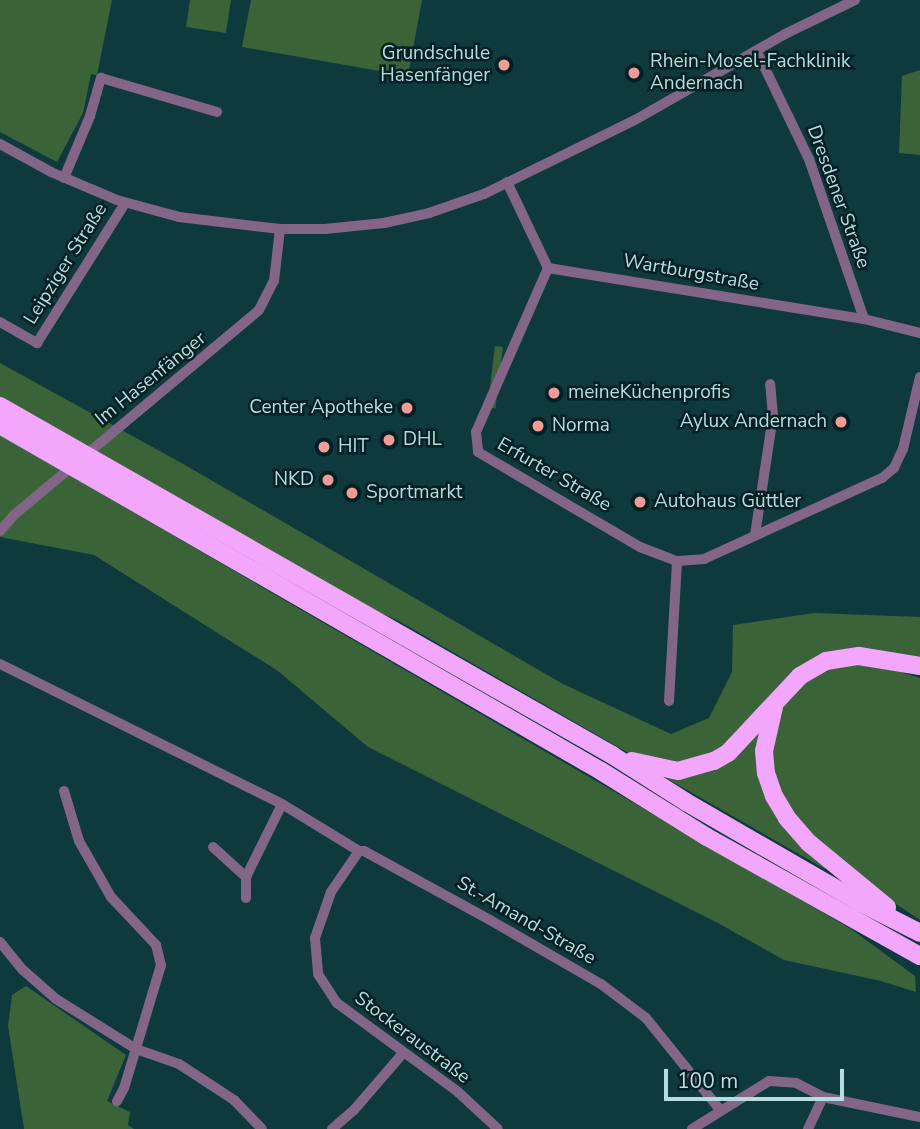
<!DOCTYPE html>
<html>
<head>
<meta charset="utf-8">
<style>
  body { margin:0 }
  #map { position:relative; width:920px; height:1129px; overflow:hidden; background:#0e3a3e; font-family:"Nunito Sans",sans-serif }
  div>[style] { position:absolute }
  .green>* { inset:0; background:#3b6338; transform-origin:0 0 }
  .street>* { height:10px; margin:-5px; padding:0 5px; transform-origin:5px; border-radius:5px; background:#836587 }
  .highway>* { height:18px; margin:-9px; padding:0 9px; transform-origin:9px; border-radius:9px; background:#f2a6fc }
  .dots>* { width:19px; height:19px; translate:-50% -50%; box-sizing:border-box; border:4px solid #002023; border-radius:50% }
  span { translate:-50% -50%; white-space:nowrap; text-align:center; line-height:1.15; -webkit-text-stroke:5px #002023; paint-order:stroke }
  .poi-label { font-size:19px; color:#b6dcdf }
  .right { translate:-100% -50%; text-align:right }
  .left { translate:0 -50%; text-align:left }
  .street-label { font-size:19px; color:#b6dcdf }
  .scale { position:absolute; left:664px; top:1069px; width:180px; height:32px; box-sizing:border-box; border:4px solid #b6dcdf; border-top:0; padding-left:9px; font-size:21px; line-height:24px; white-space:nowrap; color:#b6dcdf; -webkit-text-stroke:5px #002023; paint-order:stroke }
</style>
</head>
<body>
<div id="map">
  <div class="green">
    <i style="clip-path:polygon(0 0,112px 0,97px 75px,91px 74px,83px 113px,57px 162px,0 132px)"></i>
    <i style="clip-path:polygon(190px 0,231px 0,226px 33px,186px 27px)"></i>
    <i style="clip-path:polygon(251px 0,422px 0,408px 76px,242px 47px)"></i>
    <i style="clip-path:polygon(920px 70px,920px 155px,899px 153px,902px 76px)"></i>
    <i style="left:495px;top:346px;width:8px;height:62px;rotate:7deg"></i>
    <i style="clip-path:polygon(0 363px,185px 465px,563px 684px,671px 734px,709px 718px,732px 672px,733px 625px,814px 613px,920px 617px,920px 658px,856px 649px,793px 671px,725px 747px,683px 766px,630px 754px,397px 620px,351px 601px,0 398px)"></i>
    <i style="clip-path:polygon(0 435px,851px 929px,915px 976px,916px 992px,881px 981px,784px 960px,716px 922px,368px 747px,278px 671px,94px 555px,0 537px)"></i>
    <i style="clip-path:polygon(849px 664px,874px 664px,920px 678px,920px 920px,844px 869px,813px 841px,779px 794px,769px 755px,777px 715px,790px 695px,806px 679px,825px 669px)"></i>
    <i style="clip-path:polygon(760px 724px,760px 761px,826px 866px,825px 869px,666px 778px,668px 775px,678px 776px)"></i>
    <i style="clip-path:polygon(26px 986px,126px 1055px,107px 1101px,130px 1112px,128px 1125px,134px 1129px,24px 1129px,8px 1026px,12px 995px)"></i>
  </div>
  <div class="street">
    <i style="left:757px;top:52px;width:119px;rotate:64.1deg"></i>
    <i style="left:809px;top:159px;width:169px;rotate:71deg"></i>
    <i style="left:0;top:144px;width:58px;rotate:28.8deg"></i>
    <i style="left:51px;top:172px;width:72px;rotate:23deg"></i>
    <i style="left:117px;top:200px;width:64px;rotate:15.3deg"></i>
    <i style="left:179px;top:217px;width:102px;rotate:6.8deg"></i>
    <i style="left:280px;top:229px;width:45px"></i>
    <i style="left:325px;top:229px;width:59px;rotate:-5.8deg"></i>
    <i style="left:384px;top:223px;width:46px;rotate:-12.5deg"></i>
    <i style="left:429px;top:213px;width:58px;rotate:-19.1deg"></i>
    <i style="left:484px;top:194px;width:168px;rotate:-26.1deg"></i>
    <i style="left:635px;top:120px;width:173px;rotate:-29.8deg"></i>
    <i style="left:785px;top:34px;width:78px;rotate:-25.9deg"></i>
    <i style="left:64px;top:178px;width:67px;rotate:-67.2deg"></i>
    <i style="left:90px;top:116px;width:40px;rotate:-74deg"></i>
    <i style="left:101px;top:78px;width:121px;rotate:16.3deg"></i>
    <i style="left:507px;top:182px;width:95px;rotate:64.5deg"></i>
    <i style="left:548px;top:268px;width:179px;rotate:113.7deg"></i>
    <i style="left:476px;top:432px;width:20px;rotate:84deg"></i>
    <i style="left:478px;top:452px;width:188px;rotate:30.4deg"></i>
    <i style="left:640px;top:547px;width:40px;rotate:21deg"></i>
    <i style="left:677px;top:561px;width:27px;rotate:-4deg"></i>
    <i style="left:704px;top:559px;width:196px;rotate:-24.5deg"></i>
    <i style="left:882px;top:478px;width:16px;rotate:-40deg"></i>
    <i style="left:894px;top:468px;width:21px;rotate:-65deg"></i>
    <i style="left:903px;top:449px;width:74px;rotate:-76.7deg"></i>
    <i style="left:548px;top:268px;width:320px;rotate:9.2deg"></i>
    <i style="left:864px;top:319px;width:58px;rotate:14deg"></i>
    <i style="left:0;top:322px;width:43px;rotate:29.6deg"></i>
    <i style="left:37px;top:343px;width:165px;rotate:-57.8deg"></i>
    <i style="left:0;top:531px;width:21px;rotate:-49deg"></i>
    <i style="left:14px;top:515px;width:319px;rotate:-39.9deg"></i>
    <i style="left:259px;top:310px;width:33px;rotate:-63deg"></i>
    <i style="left:274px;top:281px;width:52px;rotate:-83.4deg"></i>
    <i style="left:755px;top:535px;width:120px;rotate:-81.4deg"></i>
    <i style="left:773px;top:416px;width:32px;rotate:-95deg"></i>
    <i style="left:0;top:664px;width:315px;rotate:26.4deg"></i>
    <i style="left:282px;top:804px;width:90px;rotate:31.4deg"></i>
    <i style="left:359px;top:851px;width:5px"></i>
    <i style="left:364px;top:851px;width:144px;rotate:28.7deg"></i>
    <i style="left:490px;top:920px;width:128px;rotate:30deg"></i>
    <i style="left:601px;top:984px;width:56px;rotate:37.1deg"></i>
    <i style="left:646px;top:1018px;width:119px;rotate:51.1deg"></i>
    <i style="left:669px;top:701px;width:140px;rotate:-86.7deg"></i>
    <i style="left:64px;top:791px;width:52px;rotate:73.3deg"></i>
    <i style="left:79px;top:841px;width:64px;rotate:60.3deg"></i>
    <i style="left:111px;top:897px;width:66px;rotate:46.8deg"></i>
    <i style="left:156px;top:945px;width:21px;rotate:76deg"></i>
    <i style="left:161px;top:965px;width:128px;rotate:106.7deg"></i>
    <i style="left:124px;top:1088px;width:15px;rotate:118deg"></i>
    <i style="left:213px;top:847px;width:45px;rotate:42.3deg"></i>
    <i style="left:359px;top:851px;width:50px;rotate:124.3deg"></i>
    <i style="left:331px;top:892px;width:49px;rotate:109.2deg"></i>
    <i style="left:315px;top:938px;width:36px;rotate:85deg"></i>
    <i style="left:318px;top:974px;width:35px;rotate:57deg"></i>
    <i style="left:337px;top:1003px;width:150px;rotate:36.3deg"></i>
    <i style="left:458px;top:1092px;width:54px;rotate:42.8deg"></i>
    <i style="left:246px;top:898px;width:21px;rotate:-90deg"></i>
    <i style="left:246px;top:877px;width:81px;rotate:-63.7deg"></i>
    <i style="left:0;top:942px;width:36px;rotate:51deg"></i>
    <i style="left:23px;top:970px;width:44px;rotate:41.3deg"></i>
    <i style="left:56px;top:999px;width:94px;rotate:32deg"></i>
    <i style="left:136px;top:1049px;width:46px;rotate:19.2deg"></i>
    <i style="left:179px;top:1064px;width:66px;rotate:33.2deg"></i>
    <i style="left:234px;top:1100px;width:40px;rotate:46deg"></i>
    <i style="left:332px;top:1129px;width:29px;rotate:-41deg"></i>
    <i style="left:354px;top:1110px;width:75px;rotate:-49.3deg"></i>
    <i style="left:692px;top:1129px;width:91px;rotate:-31.9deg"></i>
    <i style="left:769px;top:1081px;width:27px;rotate:4deg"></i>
    <i style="left:796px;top:1083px;width:30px;rotate:27deg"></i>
    <i style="left:823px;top:1097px;width:99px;rotate:11.7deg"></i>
    <i style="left:808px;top:1129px;width:35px;rotate:-65deg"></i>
  </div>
  <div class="highway">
    <i style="left:0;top:406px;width:705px;rotate:29.69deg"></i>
    <i style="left:612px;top:755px;width:88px;rotate:32.4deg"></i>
    <i style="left:686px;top:802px;width:200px;rotate:30deg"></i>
    <i style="left:859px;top:902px;width:68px;rotate:26.9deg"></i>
    <i style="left:0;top:425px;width:693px;rotate:29.93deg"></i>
    <i style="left:601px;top:771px;width:125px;rotate:31.9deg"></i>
    <i style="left:707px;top:837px;width:244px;rotate:29.2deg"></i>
    <i style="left:774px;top:707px;width:45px;rotate:102.8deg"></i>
    <i style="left:764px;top:751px;width:22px;rotate:85deg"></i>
    <i style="left:766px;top:773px;width:24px;rotate:71deg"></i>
    <i style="left:774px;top:796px;width:26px;rotate:59deg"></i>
    <i style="left:787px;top:818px;width:33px;rotate:49deg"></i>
    <i style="left:809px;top:843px;width:101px;rotate:39.4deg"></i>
    <i style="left:632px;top:761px;width:47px;rotate:12.3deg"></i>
    <i style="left:678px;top:771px;width:37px;rotate:-16deg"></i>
    <i style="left:714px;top:761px;width:16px;rotate:-30deg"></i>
    <i style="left:728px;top:753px;width:105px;rotate:-46.9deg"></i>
    <i style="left:800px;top:676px;width:30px;rotate:-30deg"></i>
    <i style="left:826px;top:661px;width:33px;rotate:-9deg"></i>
    <i style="left:859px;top:656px;width:62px;rotate:9.3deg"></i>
  </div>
  <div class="dots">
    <i style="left:504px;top:65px;background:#f59b97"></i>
    <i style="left:634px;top:73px;background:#f59b97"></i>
    <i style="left:554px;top:393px;background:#f59b97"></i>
    <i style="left:407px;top:408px;background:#f59b97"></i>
    <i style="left:841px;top:422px;background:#f59b97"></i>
    <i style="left:538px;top:426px;background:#f59b97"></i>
    <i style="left:389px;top:440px;background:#f59b97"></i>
    <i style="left:324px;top:447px;background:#f59b97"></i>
    <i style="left:328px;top:480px;background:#f59b97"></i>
    <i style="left:352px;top:493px;background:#f59b97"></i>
    <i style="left:640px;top:502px;background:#f59b97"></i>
  </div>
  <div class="poi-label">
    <span class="right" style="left:490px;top:65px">Grundschule<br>Hasenfänger</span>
    <span class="left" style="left:650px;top:73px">Rhein-Mosel-Fachklinik<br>Andernach</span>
    <span class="left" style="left:568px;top:393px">meineKüchenprofis</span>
    <span class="right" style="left:393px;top:408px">Center Apotheke</span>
    <span class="right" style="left:827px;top:422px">Aylux Andernach</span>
    <span class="left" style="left:552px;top:426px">Norma</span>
    <span class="left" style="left:403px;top:440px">DHL</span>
    <span class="left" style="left:338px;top:447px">HIT</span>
    <span class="right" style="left:314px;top:480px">NKD</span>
    <span class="left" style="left:366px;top:493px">Sportmarkt</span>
    <span class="left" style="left:654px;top:502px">Autohaus Güttler</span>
  </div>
  <div class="street-label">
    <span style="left:838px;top:197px;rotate:70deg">Dresdener Straße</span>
    <span style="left:66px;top:264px;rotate:-58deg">Leipziger Straße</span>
    <span style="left:691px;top:273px;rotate:10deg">Wartburgstraße</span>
    <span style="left:151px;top:379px;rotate:-39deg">Im Hasenfänger</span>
    <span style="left:554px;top:475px;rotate:30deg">Erfurter Straße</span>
    <span style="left:526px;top:921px;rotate:30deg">St.-Amand-Straße</span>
    <span style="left:412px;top:1038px;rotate:37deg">Stockeraustraße</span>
  </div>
  <div class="scale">100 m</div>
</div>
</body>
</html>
